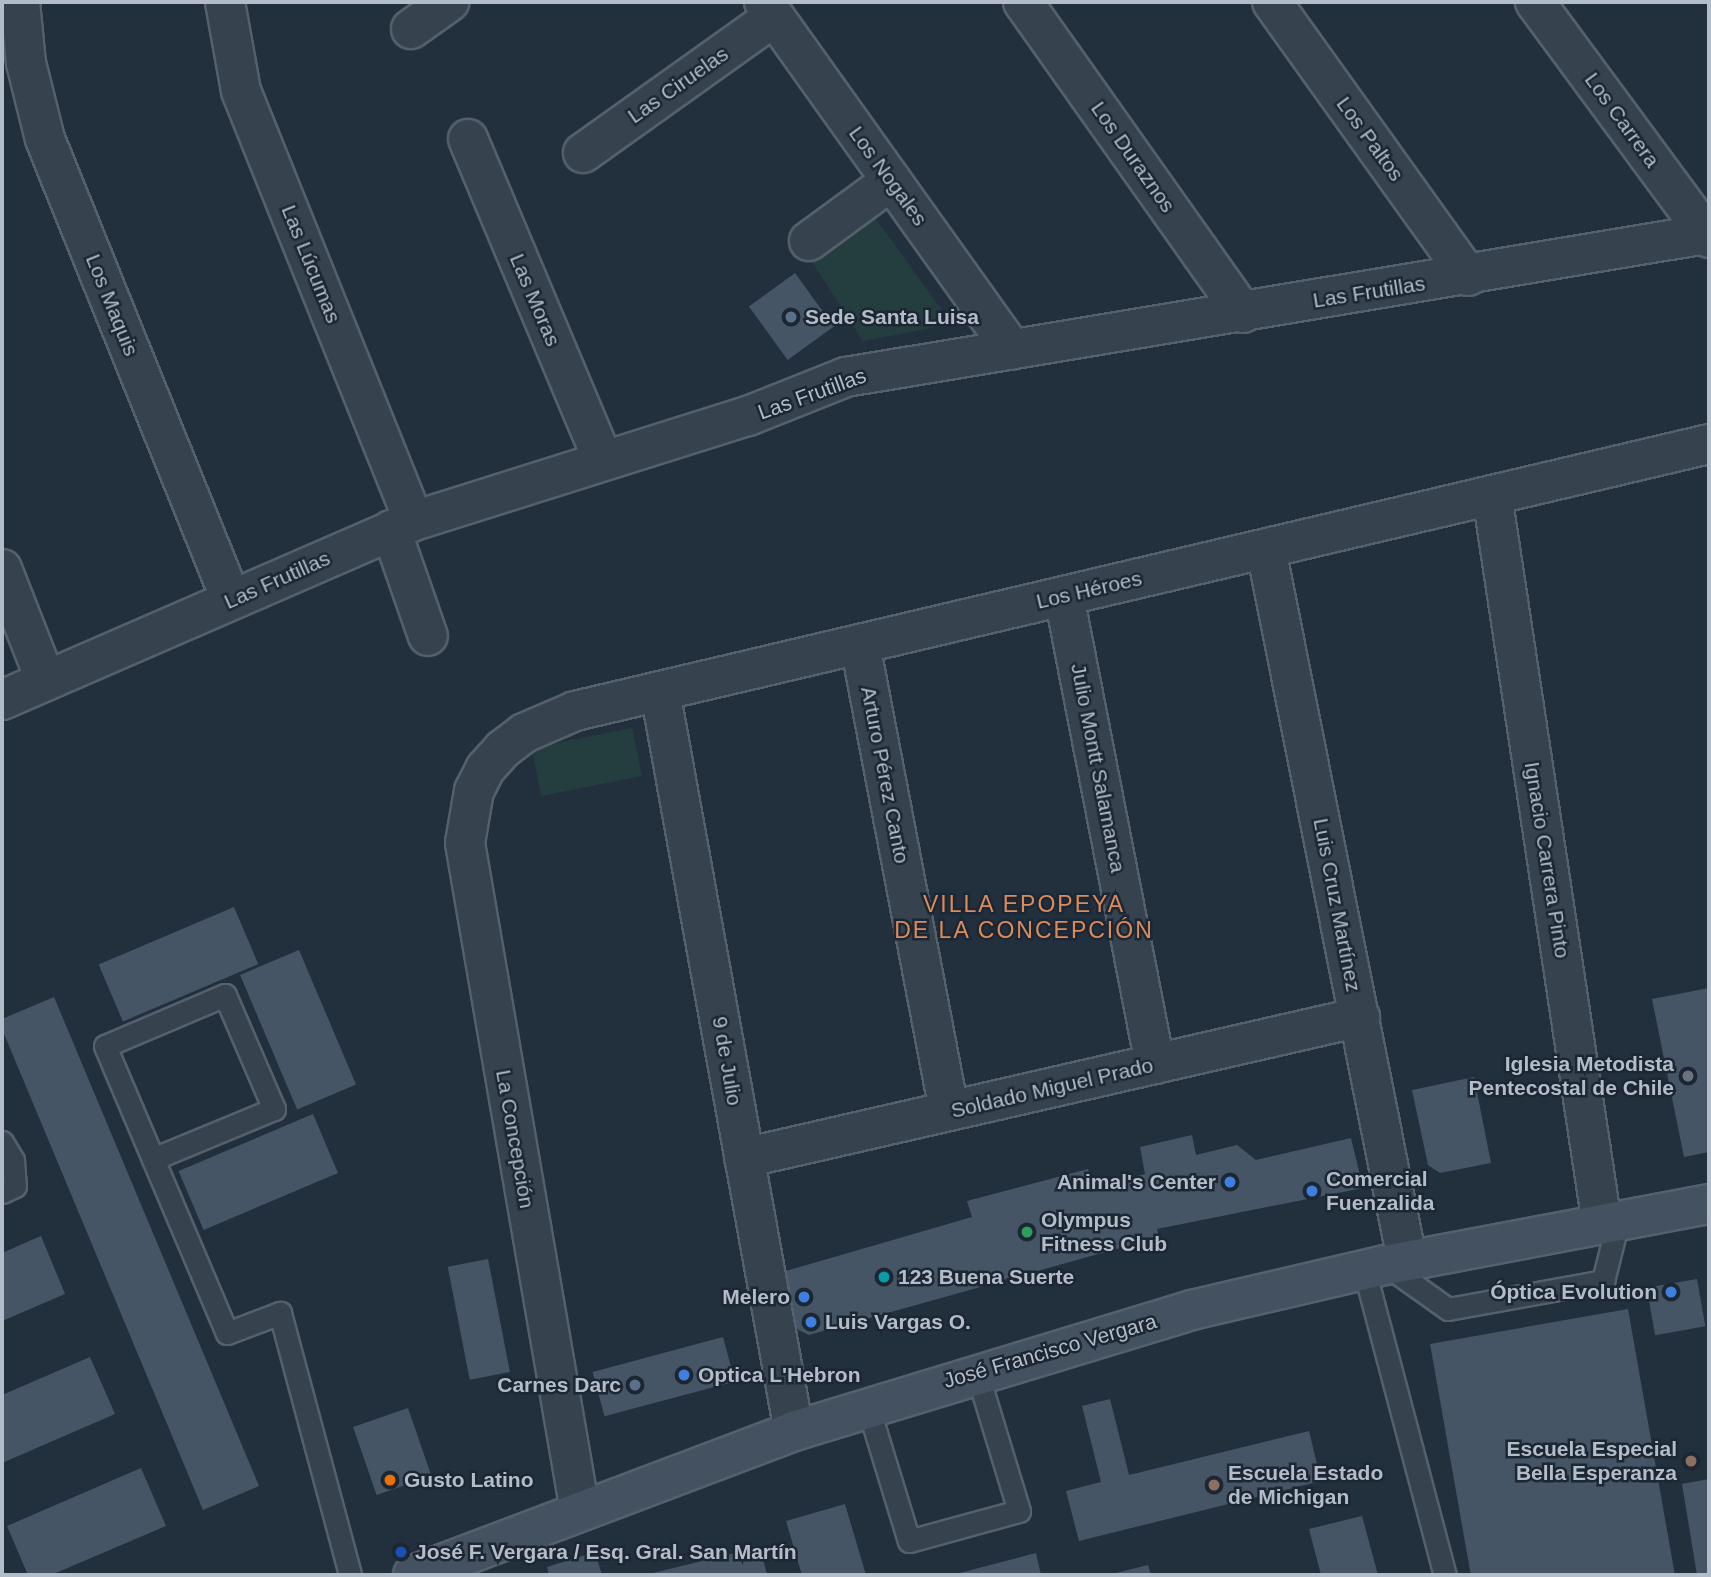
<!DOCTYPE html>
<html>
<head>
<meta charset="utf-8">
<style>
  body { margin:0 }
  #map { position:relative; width:1711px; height:1577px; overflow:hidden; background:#22303e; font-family:Helvetica,sans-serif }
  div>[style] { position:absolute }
  .green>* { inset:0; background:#243e3f }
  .building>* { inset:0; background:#465565; transform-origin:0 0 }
  .roads { filter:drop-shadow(2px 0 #55606c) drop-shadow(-2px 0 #55606c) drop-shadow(0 2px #55606c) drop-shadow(0 -2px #55606c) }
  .lane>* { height:21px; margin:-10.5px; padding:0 10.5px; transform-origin:10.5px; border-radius:10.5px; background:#36424e }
  .street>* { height:38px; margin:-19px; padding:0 19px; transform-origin:19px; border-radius:19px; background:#36424e }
  .secondary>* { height:38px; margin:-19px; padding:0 19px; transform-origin:19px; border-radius:19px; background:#445161 }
  .dots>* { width:19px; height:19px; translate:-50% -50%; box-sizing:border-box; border:4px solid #1c2733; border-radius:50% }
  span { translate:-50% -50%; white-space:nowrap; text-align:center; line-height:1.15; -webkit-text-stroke:5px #1c2733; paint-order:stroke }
  .street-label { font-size:21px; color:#b2bdc9 }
  .poi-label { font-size:21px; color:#b2bdc9; font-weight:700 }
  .left { translate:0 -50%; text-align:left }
  .right { translate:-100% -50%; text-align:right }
  .neighbourhood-label { font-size:23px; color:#da8b5d; letter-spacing:2px }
  .frame { position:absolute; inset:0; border:4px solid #b2bdc9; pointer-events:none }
</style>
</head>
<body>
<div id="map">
  <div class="green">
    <i style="clip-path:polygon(870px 211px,952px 324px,863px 341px,807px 254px)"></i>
    <i style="clip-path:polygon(632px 728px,642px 776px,541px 796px,533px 754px,536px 747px)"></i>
  </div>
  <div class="building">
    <i style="left:795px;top:273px;width:66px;height:57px;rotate:54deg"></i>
    <i style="left:234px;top:907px;width:62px;height:147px;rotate:67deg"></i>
    <i style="left:299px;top:950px;width:146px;height:64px;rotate:67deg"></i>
    <i style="clip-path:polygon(1709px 988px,1709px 1152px,1684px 1157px,1652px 999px)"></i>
    <i style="clip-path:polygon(54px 997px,259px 1486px,203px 1510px,2px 1029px,2px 1019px)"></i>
    <i style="clip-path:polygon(1474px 1077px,1491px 1163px,1440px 1173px,1428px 1165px,1412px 1090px)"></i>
    <i style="left:313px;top:1114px;width:64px;height:146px;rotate:67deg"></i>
    <i style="clip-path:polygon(1192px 1135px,1196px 1155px,1237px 1145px,1256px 1160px,1351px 1138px,1363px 1188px,1157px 1229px,1159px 1237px,809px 1335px,790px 1326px,779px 1273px,972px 1217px,967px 1201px,1088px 1169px,1092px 1186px,1145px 1174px,1140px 1147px)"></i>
    <i style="clip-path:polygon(41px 1236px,65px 1294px,2px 1321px,2px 1253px)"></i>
    <i style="left:488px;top:1259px;width:115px;height:41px;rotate:79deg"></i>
    <i style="left:1697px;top:1279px;width:48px;height:51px;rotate:80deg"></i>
    <i style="left:1628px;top:1309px;width:270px;height:201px;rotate:80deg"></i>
    <i style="left:723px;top:1337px;width:46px;height:135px;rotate:75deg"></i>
    <i style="clip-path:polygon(90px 1357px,115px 1414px,2px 1463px,2px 1395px)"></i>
    <i style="clip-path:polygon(1110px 1399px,1129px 1475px,1309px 1431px,1321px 1481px,1079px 1541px,1066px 1491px,1101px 1482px,1082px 1406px)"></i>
    <i style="left:408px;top:1408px;width:72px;height:58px;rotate:71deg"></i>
    <i style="clip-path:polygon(141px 1468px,166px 1526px,51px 1575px,28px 1575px,7px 1526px)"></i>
    <i style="clip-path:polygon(1709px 1479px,1709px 1575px,1697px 1575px,1682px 1484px)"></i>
    <i style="clip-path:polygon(845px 1504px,866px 1575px,802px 1575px,786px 1521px)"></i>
    <i style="clip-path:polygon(1362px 1516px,1378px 1575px,1321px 1575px,1309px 1529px)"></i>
    <i style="clip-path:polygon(760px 1547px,767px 1575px,650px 1575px,649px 1574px)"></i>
    <i style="clip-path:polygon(595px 1552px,602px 1575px,549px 1575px,547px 1567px)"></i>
    <i style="clip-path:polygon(1036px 1553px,1041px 1575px,956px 1575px,956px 1574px)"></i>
    <i style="clip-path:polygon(1148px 1565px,1151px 1575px,1112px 1575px,1112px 1574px)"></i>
  </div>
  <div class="roads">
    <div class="lane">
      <i style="left:2px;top:1142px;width:21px;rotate:59deg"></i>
      <i style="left:13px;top:1160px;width:26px;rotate:86deg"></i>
      <i style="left:15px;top:1186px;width:14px;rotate:155deg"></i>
      <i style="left:153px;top:1159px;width:131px;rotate:-22.5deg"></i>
      <i style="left:274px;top:1109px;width:124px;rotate:-113.3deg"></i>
      <i style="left:225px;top:995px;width:130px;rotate:157deg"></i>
      <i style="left:105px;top:1046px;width:123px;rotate:67deg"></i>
      <i style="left:153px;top:1159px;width:189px;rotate:67deg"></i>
      <i style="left:227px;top:1333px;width:57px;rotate:-20.7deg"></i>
      <i style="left:280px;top:1313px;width:271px;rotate:75deg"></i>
      <i style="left:1386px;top:1265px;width:76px;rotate:35.4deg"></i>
      <i style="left:1448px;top:1309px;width:158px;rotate:-10.2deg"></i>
      <i style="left:1603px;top:1281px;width:62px;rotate:-76deg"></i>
      <i style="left:1364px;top:1269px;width:317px;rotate:75.2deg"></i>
      <i style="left:868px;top:1407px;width:140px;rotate:73deg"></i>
      <i style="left:909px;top:1541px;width:114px;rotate:-15.3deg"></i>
      <i style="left:1019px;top:1511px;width:144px;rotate:-106.9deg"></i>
    </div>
    <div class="street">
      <i style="left:20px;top:2px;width:61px;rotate:84.4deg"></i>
      <i style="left:26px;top:63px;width:78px;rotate:76deg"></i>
      <i style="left:45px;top:139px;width:497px;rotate:68deg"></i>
      <i style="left:225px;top:2px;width:90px;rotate:79.8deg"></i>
      <i style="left:241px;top:91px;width:463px;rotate:68.1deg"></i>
      <i style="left:764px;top:2px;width:427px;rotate:54.5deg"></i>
      <i style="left:1023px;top:2px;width:381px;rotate:54.7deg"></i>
      <i style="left:1272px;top:2px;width:337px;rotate:54.4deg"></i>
      <i style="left:1535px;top:2px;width:293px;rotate:53.6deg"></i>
      <i style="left:411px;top:29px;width:47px;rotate:-35.4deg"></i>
      <i style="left:468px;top:139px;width:348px;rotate:67.2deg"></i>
      <i style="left:583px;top:153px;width:234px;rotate:-35.5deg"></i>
      <i style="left:809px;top:241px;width:102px;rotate:-36.2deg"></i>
      <i style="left:1492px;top:495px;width:737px;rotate:81.42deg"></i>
      <i style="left:391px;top:530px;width:112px;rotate:70.8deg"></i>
      <i style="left:1266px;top:549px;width:725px;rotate:78.78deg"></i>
      <i style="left:2px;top:569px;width:120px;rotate:68.6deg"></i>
      <i style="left:1064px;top:596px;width:477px;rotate:79deg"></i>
      <i style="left:860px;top:644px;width:475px;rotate:79.2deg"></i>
      <i style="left:660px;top:691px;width:752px;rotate:79.74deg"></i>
      <i style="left:2px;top:700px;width:449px;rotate:-23.5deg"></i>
      <i style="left:414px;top:521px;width:350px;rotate:-17.5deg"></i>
      <i style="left:748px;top:416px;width:105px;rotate:-21.7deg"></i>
      <i style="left:846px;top:377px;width:872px;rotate:-9.44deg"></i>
      <i style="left:744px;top:1158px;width:632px;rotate:-12.89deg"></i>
      <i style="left:580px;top:1511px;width:678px;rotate:-99.77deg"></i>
      <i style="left:465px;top:843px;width:53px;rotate:-80.2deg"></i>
      <i style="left:474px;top:791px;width:25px;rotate:-63deg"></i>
      <i style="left:485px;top:769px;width:27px;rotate:-48deg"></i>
      <i style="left:503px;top:749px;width:26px;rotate:-37deg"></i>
      <i style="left:524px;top:733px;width:56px;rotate:-23.3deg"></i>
      <i style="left:575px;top:711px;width:1165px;rotate:-13.25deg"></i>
    </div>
    <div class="secondary">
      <i style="left:413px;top:1575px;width:407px;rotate:-20.7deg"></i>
      <i style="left:794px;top:1431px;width:416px;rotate:-16.9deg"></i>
      <i style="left:1192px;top:1310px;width:199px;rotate:-13.1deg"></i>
      <i style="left:1386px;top:1265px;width:329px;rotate:-10.7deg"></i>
    </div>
  </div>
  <div class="dots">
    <i style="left:791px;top:317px;background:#5c6f8a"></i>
    <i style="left:1688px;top:1076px;background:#6b7280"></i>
    <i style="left:1230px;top:1182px;background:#3f7fe0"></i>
    <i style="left:1312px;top:1191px;background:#3f7fe0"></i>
    <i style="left:1027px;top:1232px;background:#2e9e5b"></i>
    <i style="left:884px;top:1277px;background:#0f9aa8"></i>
    <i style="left:1671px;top:1292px;background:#3f7fe0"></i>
    <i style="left:804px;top:1297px;background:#3f7fe0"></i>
    <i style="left:811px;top:1322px;background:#3f7fe0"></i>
    <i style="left:684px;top:1375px;background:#3f7fe0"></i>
    <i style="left:635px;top:1385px;background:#5c6f8a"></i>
    <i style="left:1691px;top:1461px;background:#8d6e63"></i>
    <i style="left:390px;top:1480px;background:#e8710a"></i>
    <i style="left:1214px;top:1485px;background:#8d6e63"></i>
    <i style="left:401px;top:1552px;background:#1a4fb4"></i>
  </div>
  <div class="street-label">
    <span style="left:678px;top:85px;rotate:-35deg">Las Ciruelas</span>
    <span style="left:1622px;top:120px;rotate:54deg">Los Carrera</span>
    <span style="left:1370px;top:139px;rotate:54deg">Los Paltos</span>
    <span style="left:1133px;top:157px;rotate:55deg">Los Duraznos</span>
    <span style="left:888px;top:176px;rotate:54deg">Los Nogales</span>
    <span style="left:311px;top:264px;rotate:68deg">Las Lúcumas</span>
    <span style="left:1369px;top:292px;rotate:-9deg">Las Frutillas</span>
    <span style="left:535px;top:300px;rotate:67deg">Las Moras</span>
    <span style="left:112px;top:305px;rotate:68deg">Los Maquis</span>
    <span style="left:812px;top:394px;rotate:-20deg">Las Frutillas</span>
    <span style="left:277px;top:580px;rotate:-24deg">Las Frutillas</span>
    <span style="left:1089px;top:590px;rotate:-13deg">Los Héroes</span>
    <span style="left:1098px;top:768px;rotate:79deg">Julio Montt Salamanca</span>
    <span style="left:885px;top:775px;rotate:79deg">Arturo Pérez Canto</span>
    <span style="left:1547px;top:860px;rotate:81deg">Ignacio Carrera Pinto</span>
    <span style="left:1337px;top:905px;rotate:79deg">Luis Cruz Martínez</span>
    <span style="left:727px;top:1061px;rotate:80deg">9 de Julio</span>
    <span style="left:1052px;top:1088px;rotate:-13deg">Soldado Miguel Prado</span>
    <span style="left:515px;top:1139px;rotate:80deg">La Concepción</span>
    <span style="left:1050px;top:1351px;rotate:-16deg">José Francisco Vergara</span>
  </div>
  <div class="poi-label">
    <span class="left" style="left:805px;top:317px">Sede Santa Luisa</span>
    <span class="right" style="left:1674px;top:1076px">Iglesia Metodista<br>Pentecostal de Chile</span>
    <span class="left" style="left:1326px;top:1191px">Comercial<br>Fuenzalida</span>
    <span class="right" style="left:1216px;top:1182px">Animal's Center</span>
    <span class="left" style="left:1041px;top:1232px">Olympus<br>Fitness Club</span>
    <span class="left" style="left:898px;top:1277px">123 Buena Suerte</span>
    <span class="right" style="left:1657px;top:1292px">Óptica Evolution</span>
    <span class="right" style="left:790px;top:1297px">Melero</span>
    <span class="left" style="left:825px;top:1322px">Luis Vargas O.</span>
    <span class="left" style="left:698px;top:1375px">Optica L'Hebron</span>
    <span class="right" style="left:621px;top:1385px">Carnes Darc</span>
    <span class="right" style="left:1677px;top:1461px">Escuela Especial<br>Bella Esperanza</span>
    <span class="left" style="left:1228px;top:1485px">Escuela Estado<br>de Michigan</span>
    <span class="left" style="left:404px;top:1480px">Gusto Latino</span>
    <span class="left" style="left:415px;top:1552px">José F. Vergara / Esq. Gral. San Martín</span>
  </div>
  <div class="neighbourhood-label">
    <span style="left:1024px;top:917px">VILLA EPOPEYA<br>DE LA CONCEPCIÓN</span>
  </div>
  <div class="frame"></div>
</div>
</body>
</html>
